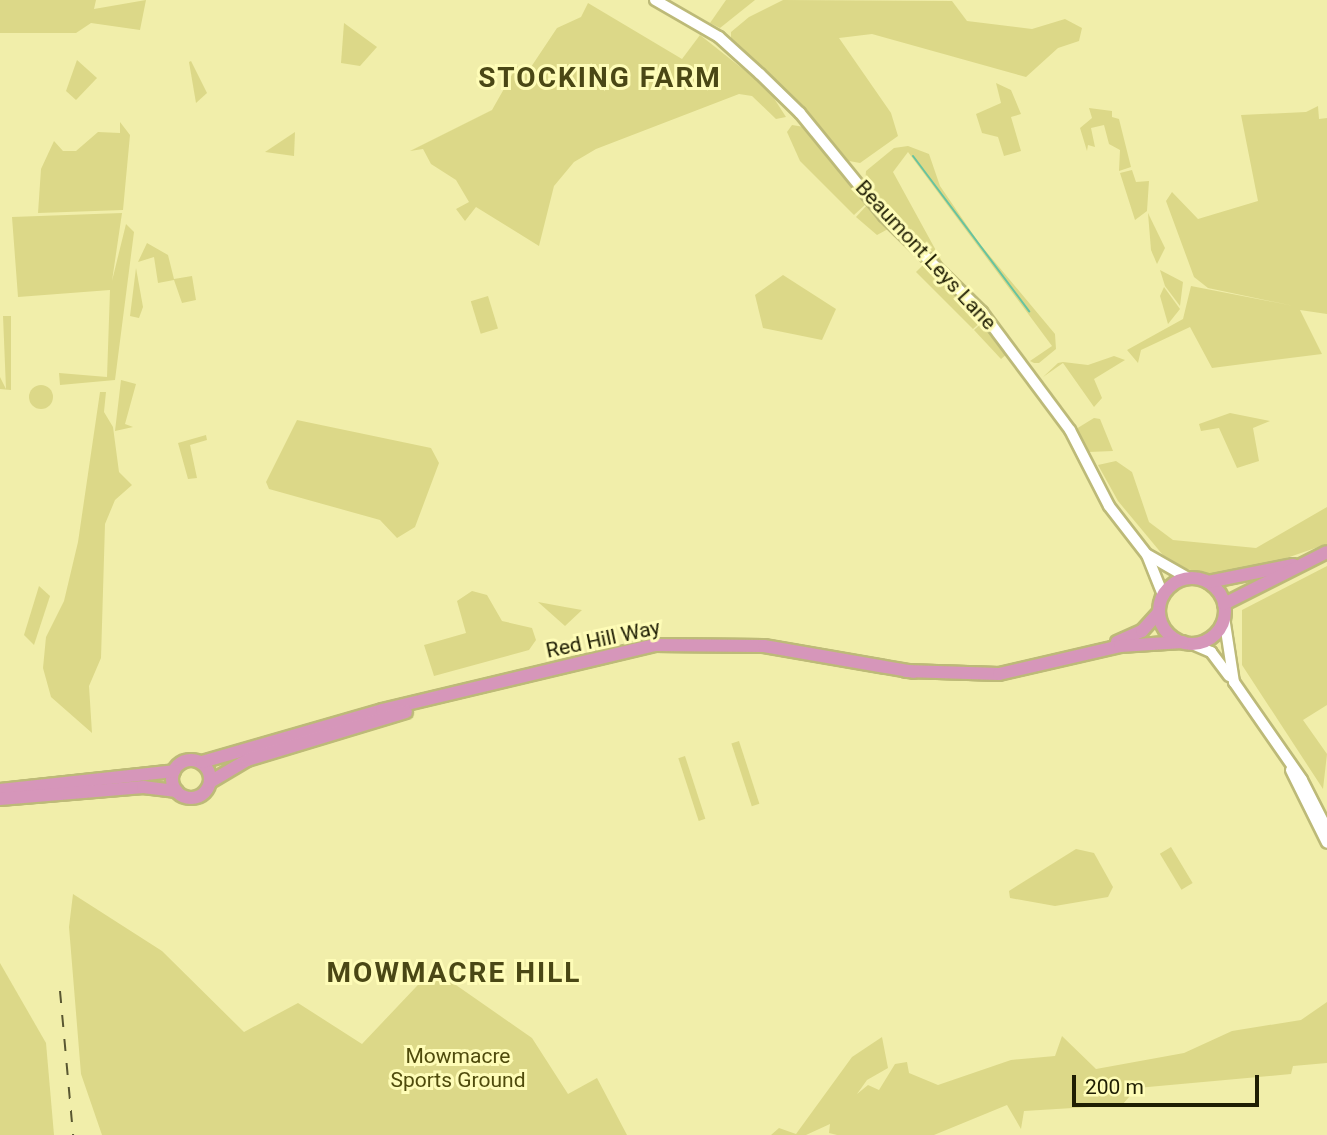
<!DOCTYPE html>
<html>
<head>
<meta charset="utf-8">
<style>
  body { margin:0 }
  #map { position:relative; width:1327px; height:1135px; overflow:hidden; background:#f1eeaa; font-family:Roboto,sans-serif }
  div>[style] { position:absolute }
  .green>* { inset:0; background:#dcd888; transform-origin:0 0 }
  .round { border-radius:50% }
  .stream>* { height:2px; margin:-1px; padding:0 1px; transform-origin:1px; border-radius:1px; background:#67c39f }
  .roads { filter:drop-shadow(2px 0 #bdba78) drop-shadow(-2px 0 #bdba78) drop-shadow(0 2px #bdba78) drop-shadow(0 -2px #bdba78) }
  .tertiary>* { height:10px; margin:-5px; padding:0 5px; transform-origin:5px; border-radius:5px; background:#fff }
  .trunk>* { height:12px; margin:-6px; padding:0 6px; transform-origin:6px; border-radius:6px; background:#d696ba }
  .trunk>.ring { margin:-6px; padding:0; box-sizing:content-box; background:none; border:12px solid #d696ba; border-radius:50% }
  .rail>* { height:2px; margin-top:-1px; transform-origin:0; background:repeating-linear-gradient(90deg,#595731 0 12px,transparent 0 24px) }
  span { translate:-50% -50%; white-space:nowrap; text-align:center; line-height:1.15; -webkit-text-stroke:6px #fefcb7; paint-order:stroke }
  .street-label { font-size:21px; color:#1f1e03 }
  .park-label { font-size:21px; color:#4f4b0c }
  .district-label { font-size:28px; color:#4a4715; font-weight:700; letter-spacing:2px }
  .scale { position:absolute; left:1072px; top:1075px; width:187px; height:32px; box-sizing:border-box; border:4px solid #1f1e03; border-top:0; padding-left:9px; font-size:21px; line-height:24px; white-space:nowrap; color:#1f1e03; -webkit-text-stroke:5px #fefcb7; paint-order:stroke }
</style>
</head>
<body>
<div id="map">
  <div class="green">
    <i style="clip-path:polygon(0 0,96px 0,94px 9px,146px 0,140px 30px,91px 23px,76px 33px,0 33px)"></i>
    <i style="clip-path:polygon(726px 0,755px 0,720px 28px,710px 23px)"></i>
    <i style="clip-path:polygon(783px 0,952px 1px,967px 21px,1032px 29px,1065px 19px,1082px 28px,1079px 41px,1058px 48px,1026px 77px,872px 34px,839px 38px,891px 113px,898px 136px,860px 163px,849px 161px,786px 90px,731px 41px,731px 32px,749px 17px)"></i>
    <i style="clip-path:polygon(588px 3px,682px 59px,700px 35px,768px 89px,786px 117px,776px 119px,752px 96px,739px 94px,596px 149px,574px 162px,554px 186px,539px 246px,476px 207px,465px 221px,456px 209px,469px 202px,456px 180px,431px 164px,423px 149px,410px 151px,492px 110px,517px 66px,527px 73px,557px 28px,581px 17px)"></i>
    <i style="clip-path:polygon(344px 23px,377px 47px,360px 66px,341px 63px)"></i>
    <i style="clip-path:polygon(77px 60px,97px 78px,76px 100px,66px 91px)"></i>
    <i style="clip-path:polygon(191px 61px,207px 93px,196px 103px,189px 62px)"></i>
    <i style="clip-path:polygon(996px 83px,1011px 90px,1021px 114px,1011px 117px,1021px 151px,1004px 156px,998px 137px,982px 133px,976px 114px,1001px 103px)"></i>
    <i style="clip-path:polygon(1318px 106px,1319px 119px,1327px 118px,1327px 314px,1300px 310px,1322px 354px,1212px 368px,1190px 327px,1141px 350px,1138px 363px,1127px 350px,1183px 319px,1191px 286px,1294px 306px,1208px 288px,1194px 277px,1166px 201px,1172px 192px,1198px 219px,1258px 201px,1241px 115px,1306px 112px)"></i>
    <i style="clip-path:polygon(1089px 108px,1112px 111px,1112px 117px,1119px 119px,1131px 167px,1119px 171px,1120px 150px,1109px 144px,1104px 125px,1091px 128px,1095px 147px,1088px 145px,1087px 151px,1080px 128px,1092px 118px)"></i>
    <i style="clip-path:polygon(120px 122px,130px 135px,123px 210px,38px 213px,41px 169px,54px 141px,63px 151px,76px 151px,98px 132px,120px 133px)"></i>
    <i style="clip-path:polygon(792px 125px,804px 127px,866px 204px,854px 215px,800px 161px,787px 132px)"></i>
    <i style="clip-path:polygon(295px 132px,294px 156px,265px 152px)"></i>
    <i style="clip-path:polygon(908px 146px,929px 154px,940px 186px,979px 243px,1055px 334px,1056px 349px,1039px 363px,1034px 363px,1030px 361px,1052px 346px,908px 152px,893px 172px,945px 267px,865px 184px,866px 171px,894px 148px)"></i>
    <i style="clip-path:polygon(1132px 170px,1136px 182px,1149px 181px,1147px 211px,1135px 220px,1120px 173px)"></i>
    <i style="clip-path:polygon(867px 205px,888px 229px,877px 235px,856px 217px)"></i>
    <i style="clip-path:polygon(122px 213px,112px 281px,126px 224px,134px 232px,115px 380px,60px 385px,59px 373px,107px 377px,110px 290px,18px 297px,12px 217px)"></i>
    <i style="clip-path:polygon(1148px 213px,1165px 248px,1157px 264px,1151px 250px)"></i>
    <i style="clip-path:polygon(147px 243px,168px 255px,174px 279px,192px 276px,196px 300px,182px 303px,174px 280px,158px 283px,154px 257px,138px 262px)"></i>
    <i style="clip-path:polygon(924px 264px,963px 301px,982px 321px,973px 329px,916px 272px)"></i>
    <i style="clip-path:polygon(136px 268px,143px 307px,139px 318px,130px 316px)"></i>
    <i style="clip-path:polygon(1160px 270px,1183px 282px,1180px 306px,1165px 286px)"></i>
    <i style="clip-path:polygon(783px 275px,836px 309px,822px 340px,763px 328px,755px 295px)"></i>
    <i style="clip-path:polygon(1164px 287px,1180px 309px,1168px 324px,1160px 296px)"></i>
    <i style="left:488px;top:296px;width:34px;height:18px;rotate:73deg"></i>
    <i style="clip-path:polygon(3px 316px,11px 316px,11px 390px,0 389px,0 377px,6px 389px)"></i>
    <i style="clip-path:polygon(983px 322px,1008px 353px,1001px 359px,974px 330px)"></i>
    <i style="clip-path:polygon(1114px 356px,1125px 360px,1094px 379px,1102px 398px,1094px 407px,1063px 363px,1043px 377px,1058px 363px,1063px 362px,1088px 365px)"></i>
    <i style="clip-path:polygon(121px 380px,136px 384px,125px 424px,133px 427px,115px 431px)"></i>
    <i class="round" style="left:29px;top:385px;width:24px;height:24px"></i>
    <i style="clip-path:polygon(100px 392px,106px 392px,104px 412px,113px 427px,119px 472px,132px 485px,115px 500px,105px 524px,101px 658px,89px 686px,92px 733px,51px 697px,43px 668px,46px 637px,64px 601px,78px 542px)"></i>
    <i style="clip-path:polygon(1230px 413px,1270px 421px,1253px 428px,1259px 461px,1237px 468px,1219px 428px,1201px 431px,1199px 424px)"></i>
    <i style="clip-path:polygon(1094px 418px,1100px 419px,1113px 451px,1089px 452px,1076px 429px)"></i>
    <i style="clip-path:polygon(297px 420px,431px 448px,439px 463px,415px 527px,397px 538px,380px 520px,269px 489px,266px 482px)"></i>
    <i style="clip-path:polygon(206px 435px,207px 440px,190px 445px,197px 478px,188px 479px,178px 443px)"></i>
    <i style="clip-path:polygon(1116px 461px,1132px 472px,1149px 522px,1173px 540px,1256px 548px,1327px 507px,1327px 544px,1229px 578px,1172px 566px,1118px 501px,1098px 465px)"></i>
    <i style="clip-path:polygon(1327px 566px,1327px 705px,1303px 720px,1327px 754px,1323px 789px,1242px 665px,1242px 610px)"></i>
    <i style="clip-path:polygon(39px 586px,50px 596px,34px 645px,24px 635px)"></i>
    <i style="clip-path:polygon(472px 591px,487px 595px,502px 621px,532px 628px,536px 640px,529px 650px,434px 676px,424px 645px,466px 633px,457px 601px)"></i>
    <i style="clip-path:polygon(538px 602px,565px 607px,582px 610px,565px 626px)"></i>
    <i style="left:739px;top:741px;width:66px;height:8px;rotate:72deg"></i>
    <i style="left:685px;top:756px;width:66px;height:7px;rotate:72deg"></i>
    <i style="left:1171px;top:847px;width:42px;height:13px;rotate:59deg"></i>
    <i style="clip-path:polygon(1076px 849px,1094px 853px,1113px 887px,1108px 897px,1055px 906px,1010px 898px,1009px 891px)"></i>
    <i style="clip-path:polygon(73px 894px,162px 951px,244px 1032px,298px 1003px,362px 1044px,433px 969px,532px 1038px,568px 1094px,597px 1078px,627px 1135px,102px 1135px,81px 1074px,69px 927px)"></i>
    <i style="clip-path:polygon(0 963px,46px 1043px,54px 1135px,0 1135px)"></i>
    <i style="clip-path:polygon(1327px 1002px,1327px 1063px,1293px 1066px,1291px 1074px,1137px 1088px,1122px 1105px,1024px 1111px,1021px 1129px,1007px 1105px,934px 1135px,837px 1135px,829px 1133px,830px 1124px,806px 1135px,771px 1135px,779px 1128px,796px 1134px,852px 1057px,882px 1037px,888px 1068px,867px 1080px,857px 1094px,868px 1085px,879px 1090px,895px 1064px,907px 1062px,909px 1073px,938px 1085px,1011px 1060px,1055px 1056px,1062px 1036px,1096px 1069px,1184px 1053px,1232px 1031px,1301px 1020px)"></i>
  </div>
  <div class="stream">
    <i style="left:913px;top:156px;width:194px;rotate:53.2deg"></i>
  </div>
  <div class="roads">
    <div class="tertiary">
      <i style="left:655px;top:0;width:74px;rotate:30deg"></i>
      <i style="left:719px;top:37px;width:55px;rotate:42.1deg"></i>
      <i style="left:760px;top:74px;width:56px;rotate:44.3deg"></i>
      <i style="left:800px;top:113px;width:133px;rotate:50.8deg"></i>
      <i style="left:884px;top:216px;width:137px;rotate:44.4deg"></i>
      <i style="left:982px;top:312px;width:147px;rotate:53.3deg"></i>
      <i style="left:1070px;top:430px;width:85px;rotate:62.8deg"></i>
      <i style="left:1109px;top:506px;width:62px;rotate:52.2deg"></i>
      <i style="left:1147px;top:555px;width:43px;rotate:68.2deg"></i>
      <i style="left:1148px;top:555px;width:46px;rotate:29.9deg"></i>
      <i style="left:1224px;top:617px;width:66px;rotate:81.3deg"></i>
      <i style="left:1234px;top:682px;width:119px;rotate:55.2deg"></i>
      <i style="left:1302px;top:780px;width:55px;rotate:63deg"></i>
      <i style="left:1192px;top:644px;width:21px;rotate:23deg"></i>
      <i style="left:1211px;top:652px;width:30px;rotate:53deg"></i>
      <i style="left:1291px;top:770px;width:81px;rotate:63.7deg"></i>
    </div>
    <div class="trunk">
      <i class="ring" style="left:1159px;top:578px;width:54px;height:54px"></i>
      <i style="left:1208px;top:582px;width:87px;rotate:-11.3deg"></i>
      <i style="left:1224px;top:604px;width:115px;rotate:-26.8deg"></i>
      <i style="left:1117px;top:642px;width:27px;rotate:-24deg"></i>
      <i style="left:1142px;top:631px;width:25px;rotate:-48deg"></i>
      <i style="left:906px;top:671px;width:93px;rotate:1.8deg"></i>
      <i style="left:999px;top:674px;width:124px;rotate:-13deg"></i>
      <i style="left:1120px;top:646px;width:63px;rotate:-3.6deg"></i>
      <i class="ring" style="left:172px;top:760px;width:26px;height:26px"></i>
      <i style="left:202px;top:762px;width:187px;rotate:-16.1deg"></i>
      <i style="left:382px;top:710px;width:281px;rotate:-13.4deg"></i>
      <i style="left:655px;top:645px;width:109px;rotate:0.5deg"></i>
      <i style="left:764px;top:646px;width:152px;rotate:9.8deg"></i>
      <i style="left:210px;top:782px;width:43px;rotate:-30.7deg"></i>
      <i style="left:247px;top:760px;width:166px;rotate:-16.8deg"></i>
      <i style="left:0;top:790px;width:175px;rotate:-6.2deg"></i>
      <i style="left:0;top:799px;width:144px;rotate:-4.8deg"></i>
      <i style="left:143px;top:787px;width:34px;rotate:7deg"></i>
    </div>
  </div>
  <div class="rail">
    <i style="left:60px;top:991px;width:145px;rotate:84.8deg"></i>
  </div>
  <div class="street-label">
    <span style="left:926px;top:255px;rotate:47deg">Beaumont Leys Lane</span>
    <span style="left:603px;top:639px;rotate:-12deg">Red Hill Way</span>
  </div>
  <div class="park-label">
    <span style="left:458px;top:1068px">Mowmacre<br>Sports Ground</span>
  </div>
  <div class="district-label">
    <span style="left:600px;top:78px">STOCKING FARM</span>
    <span style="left:454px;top:973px">MOWMACRE HILL</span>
  </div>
  <div class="scale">200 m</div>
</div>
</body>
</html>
